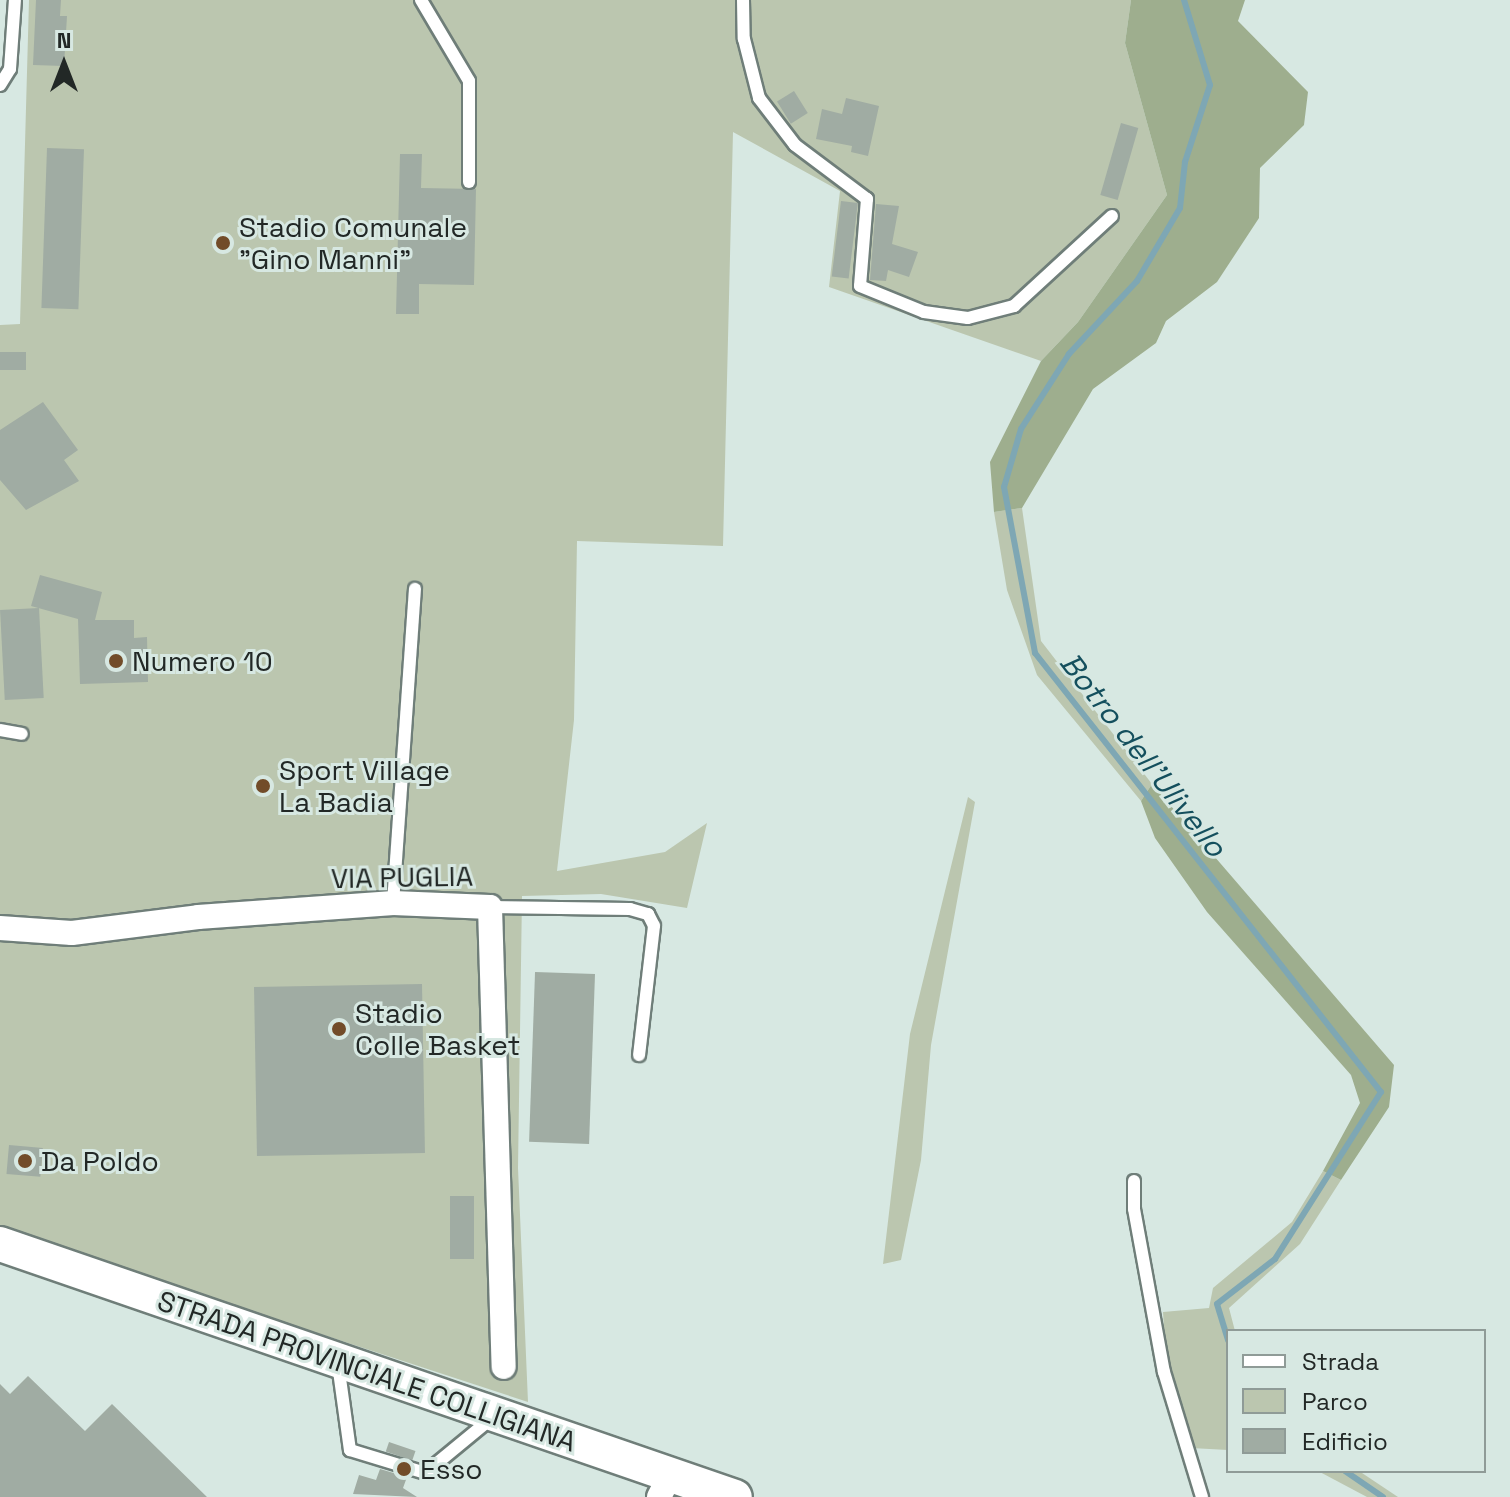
<!DOCTYPE html>
<html>
<head>
<meta charset="utf-8">
<style>
  body { margin:0 }
  #map { position:relative; width:1510px; height:1497px; overflow:hidden; background:#d7e8e2; font-family:"Space Grotesk",sans-serif }
  div>[style] { position:absolute }
  .green>* { inset:0; background:#bbc6af }
  .forest>* { inset:0; background:#9eae8e }
  .stream>* { height:6px; margin:-3px; padding:0 3px; transform-origin:3px; border-radius:3px; background:#7ea7b4 }
  .building>* { inset:0; background:#a0aca3; transform-origin:0 0 }
  .roads { filter:drop-shadow(2px 0 #6f7e79) drop-shadow(-2px 0 #6f7e79) drop-shadow(0 2px #6f7e79) drop-shadow(0 -2px #6f7e79) }
  .lane>* { height:12px; margin:-6px; padding:0 6px; transform-origin:6px; border-radius:6px; background:#fff }
  .street>* { height:24px; margin:-12px; padding:0 12px; transform-origin:12px; border-radius:12px; background:#fff }
  .secondary>* { height:34px; margin:-17px; padding:0 17px; transform-origin:17px; border-radius:17px; background:#fff }
  .dots>* { width:22px; height:22px; translate:-50% -50%; box-sizing:border-box; border:4px solid #d7e8e2; border-radius:50% }
  span { translate:-50% -50%; white-space:nowrap; text-align:center; line-height:1.15; -webkit-text-stroke:6px #d7e8e2; paint-order:stroke }
  .poi-label { font-size:28px; color:#222826 }
  .left { translate:0 -50%; text-align:left }
  .street-label { font-size:28px; color:#222826 }
  .water-label { font-size:30px; color:#144f5d; font-style:italic }
  .legend { position:absolute; left:1226px; top:1329px; width:260px; height:144px; box-sizing:border-box; background:#d7e8e2; border:2px solid #8f9b97; margin:0; padding:10px 14px; list-style:none; font-size:24px; color:#222826 }
  .legend li { display:flex; align-items:center; gap:16px; height:40px }
  .legend b { width:40px; border:2px solid #8f9b97 }
  .north { position:absolute; left:24px; top:24px; width:80px; height:80px; -webkit-text-stroke:6px #d7e8e2; paint-order:stroke; rotate:0deg; font-size:22px; font-weight:700; line-height:32px; text-align:center; color:#222826 }
  .north::after { content:''; display:block; margin:auto; width:28px; height:36px; background:#222826; clip-path:polygon(50% 0,100% 100%,50% 72%,0 100%) }
</style>
</head>
<body>
<div id="map">
  <div class="green">
    <i style="clip-path:polygon(29px 0,1131px 0,1125px 43px,1167px 195px,1078px 322px,1041px 361px,829px 287px,840px 191px,733px 132px,723px 546px,577px 541px,574px 720px,557px 871px,665px 852px,707px 823px,687px 908px,601px 894px,522px 896px,518px 1168px,528px 1402px,0 1229px,0 325px,20px 324px)"></i>
    <i style="clip-path:polygon(1022px 508px,1041px 641px,1152px 784px,1141px 801px,1037px 675px,1007px 590px,994px 512px)"></i>
    <i style="clip-path:polygon(968px 797px,975px 802px,931px 1045px,921px 1160px,901px 1260px,883px 1264px,910px 1034px)"></i>
    <i style="clip-path:polygon(1323px 1171px,1341px 1180px,1300px 1244px,1229px 1308px,1235px 1331px,1228px 1331px,1228px 1450px,1191px 1448px,1165px 1342px,1163px 1312px,1209px 1308px,1213px 1288px,1292px 1222px)"></i>
    <i style="clip-path:polygon(1318px 1471px,1359px 1471px,1398px 1497px,1367px 1497px)"></i>
  </div>
  <div class="forest">
    <i style="clip-path:polygon(1131px 0,1245px 0,1238px 21px,1308px 92px,1304px 125px,1260px 168px,1259px 218px,1217px 282px,1166px 321px,1156px 343px,1093px 389px,1022px 508px,994px 512px,990px 462px,1041px 361px,1078px 322px,1167px 195px,1125px 43px)"></i>
    <i style="clip-path:polygon(1152px 784px,1394px 1065px,1389px 1107px,1341px 1180px,1323px 1171px,1360px 1103px,1351px 1075px,1207px 912px,1155px 838px,1141px 801px)"></i>
  </div>
  <div class="stream">
    <i style="left:1184px;top:0;width:89px;rotate:73deg"></i>
    <i style="left:1210px;top:85px;width:81px;rotate:108deg"></i>
    <i style="left:1185px;top:162px;width:46px;rotate:96.2deg"></i>
    <i style="left:1180px;top:208px;width:85px;rotate:120.5deg"></i>
    <i style="left:1137px;top:281px;width:100px;rotate:133deg"></i>
    <i style="left:1069px;top:354px;width:89px;rotate:122.6deg"></i>
    <i style="left:1021px;top:429px;width:60px;rotate:106.3deg"></i>
    <i style="left:1004px;top:487px;width:169px;rotate:79.4deg"></i>
    <i style="left:1035px;top:653px;width:559px;rotate:51.76deg"></i>
    <i style="left:1381px;top:1092px;width:198px;rotate:122.4deg"></i>
    <i style="left:1275px;top:1259px;width:73px;rotate:142.2deg"></i>
    <i style="left:1217px;top:1304px;width:38px;rotate:73deg"></i>
    <i style="left:1345px;top:1471px;width:46px;rotate:34.4deg"></i>
  </div>
  <div class="building">
    <i style="clip-path:polygon(36px 0,61px 0,60px 16px,67px 16px,64px 66px,33px 65px)"></i>
    <i style="left:794px;top:91px;width:26px;height:20px;rotate:58deg"></i>
    <i style="clip-path:polygon(846px 98px,879px 106px,868px 156px,851px 152px,852px 146px,816px 139px,822px 109px,842px 114px)"></i>
    <i style="left:1121px;top:123px;width:18px;height:75px;rotate:16deg"></i>
    <i style="left:47px;top:148px;width:37px;height:160px;rotate:2deg"></i>
    <i style="clip-path:polygon(400px 154px,422px 154px,421px 188px,476px 189px,474px 285px,419px 284px,419px 314px,396px 314px)"></i>
    <i style="left:841px;top:201px;width:17px;height:76px;rotate:7deg"></i>
    <i style="clip-path:polygon(876px 204px,899px 206px,892px 244px,918px 252px,909px 277px,888px 270px,886px 281px,870px 280px)"></i>
    <i style="left:0;top:352px;width:26px;height:18px"></i>
    <i style="clip-path:polygon(43px 402px,78px 450px,64px 460px,79px 481px,26px 510px,0 480px,0 430px)"></i>
    <i style="clip-path:polygon(40px 575px,102px 592px,95px 620px,134px 620px,134px 638px,147px 637px,148px 682px,80px 684px,78px 619px,31px 606px)"></i>
    <i style="left:39px;top:608px;width:90px;height:39px;rotate:87deg"></i>
    <i style="left:595px;top:974px;width:170px;height:60px;rotate:92deg"></i>
    <i style="left:422px;top:984px;width:169px;height:168px;rotate:89deg"></i>
    <i style="left:9px;top:1145px;width:34px;height:29px;rotate:5deg"></i>
    <i style="left:450px;top:1196px;width:24px;height:63px"></i>
    <i style="clip-path:polygon(28px 1376px,85px 1431px,112px 1404px,207px 1497px,0 1497px,0 1384px,10px 1394px)"></i>
    <i style="left:389px;top:1442px;width:28px;height:10px;rotate:19deg"></i>
    <i style="clip-path:polygon(380px 1469px,407px 1477px,403px 1488px,417px 1497px,353px 1494px,359px 1475px,376px 1480px)"></i>
  </div>
  <div class="roads">
    <div class="lane">
      <i style="left:421px;top:0;width:94px;rotate:59.3deg"></i>
      <i style="left:469px;top:81px;width:101px;rotate:90deg"></i>
      <i style="left:743px;top:0;width:39px;rotate:89deg"></i>
      <i style="left:744px;top:39px;width:61px;rotate:75.7deg"></i>
      <i style="left:759px;top:98px;width:59px;rotate:52.5deg"></i>
      <i style="left:795px;top:145px;width:90px;rotate:36.9deg"></i>
      <i style="left:867px;top:199px;width:87px;rotate:94.6deg"></i>
      <i style="left:860px;top:286px;width:69px;rotate:22.1deg"></i>
      <i style="left:924px;top:312px;width:44px;rotate:7.8deg"></i>
      <i style="left:968px;top:318px;width:48px;rotate:-14.6deg"></i>
      <i style="left:1014px;top:306px;width:133px;rotate:-42.6deg"></i>
      <i style="left:0;top:85px;width:19px;rotate:-58deg"></i>
      <i style="left:10px;top:69px;width:69px;rotate:-85.9deg"></i>
      <i style="left:0;top:730px;width:22px;rotate:10deg"></i>
      <i style="left:393px;top:903px;width:315px;rotate:-86deg"></i>
      <i style="left:490px;top:907px;width:140px;rotate:0.8deg"></i>
      <i style="left:630px;top:909px;width:19px;rotate:16deg"></i>
      <i style="left:648px;top:914px;width:13px;rotate:63deg"></i>
      <i style="left:654px;top:926px;width:130px;rotate:96.6deg"></i>
      <i style="left:1134px;top:1181px;width:28px;rotate:90deg"></i>
      <i style="left:1134px;top:1209px;width:166px;rotate:79.6deg"></i>
      <i style="left:1164px;top:1372px;width:131px;rotate:73.1deg"></i>
      <i style="left:338px;top:1364px;width:87px;rotate:82.1deg"></i>
      <i style="left:350px;top:1450px;width:78px;rotate:17deg"></i>
      <i style="left:425px;top:1473px;width:88px;rotate:-39.5deg"></i>
    </div>
    <div class="street">
      <i style="left:0;top:928px;width:72px;rotate:4deg"></i>
      <i style="left:72px;top:933px;width:127px;rotate:-7.2deg"></i>
      <i style="left:198px;top:917px;width:196px;rotate:-4.1deg"></i>
      <i style="left:393px;top:903px;width:97px;rotate:2.4deg"></i>
      <i style="left:490px;top:907px;width:460px;rotate:88.3deg"></i>
      <i style="left:659px;top:1497px;width:25px;rotate:-63deg"></i>
    </div>
    <div class="secondary">
      <i style="left:0;top:1244px;width:777px;rotate:18.99deg"></i>
    </div>
  </div>
  <div class="dots">
    <i style="left:223px;top:243px;background:#724c29"></i>
    <i style="left:116px;top:661px;background:#724c29"></i>
    <i style="left:263px;top:786px;background:#724c29"></i>
    <i style="left:339px;top:1029px;background:#724c29"></i>
    <i style="left:25px;top:1161px;background:#724c29"></i>
    <i style="left:404px;top:1469px;background:#724c29"></i>
  </div>
  <div class="poi-label">
    <span class="left" style="left:239px;top:243px">Stadio Comunale<br>"Gino Manni"</span>
    <span class="left" style="left:132px;top:661px">Numero 10</span>
    <span class="left" style="left:279px;top:786px">Sport Village<br>La Badia</span>
    <span class="left" style="left:355px;top:1029px">Stadio<br>Colle Basket</span>
    <span class="left" style="left:41px;top:1161px">Da Poldo</span>
    <span class="left" style="left:420px;top:1469px">Esso</span>
  </div>
  <div class="street-label">
    <span style="left:402px;top:877px;rotate:-1deg">VIA PUGLIA</span>
    <span style="left:367px;top:1371px;rotate:19deg">STRADA PROVINCIALE COLLIGIANA</span>
  </div>
  <div class="water-label">
    <span style="left:1143px;top:755px;rotate:52deg">Botro dell'Ulivello</span>
  </div>
  <ul class="legend">
  <li><b style="height:10px;background:#fff"></b>Strada</li>
  <li><b style="height:22px;background:#bbc6af"></b>Parco</li>
  <li><b style="height:22px;background:#a0aca3"></b>Edificio</li>
  </ul>
  <div class="north">N</div>
</div>
</body>
</html>
